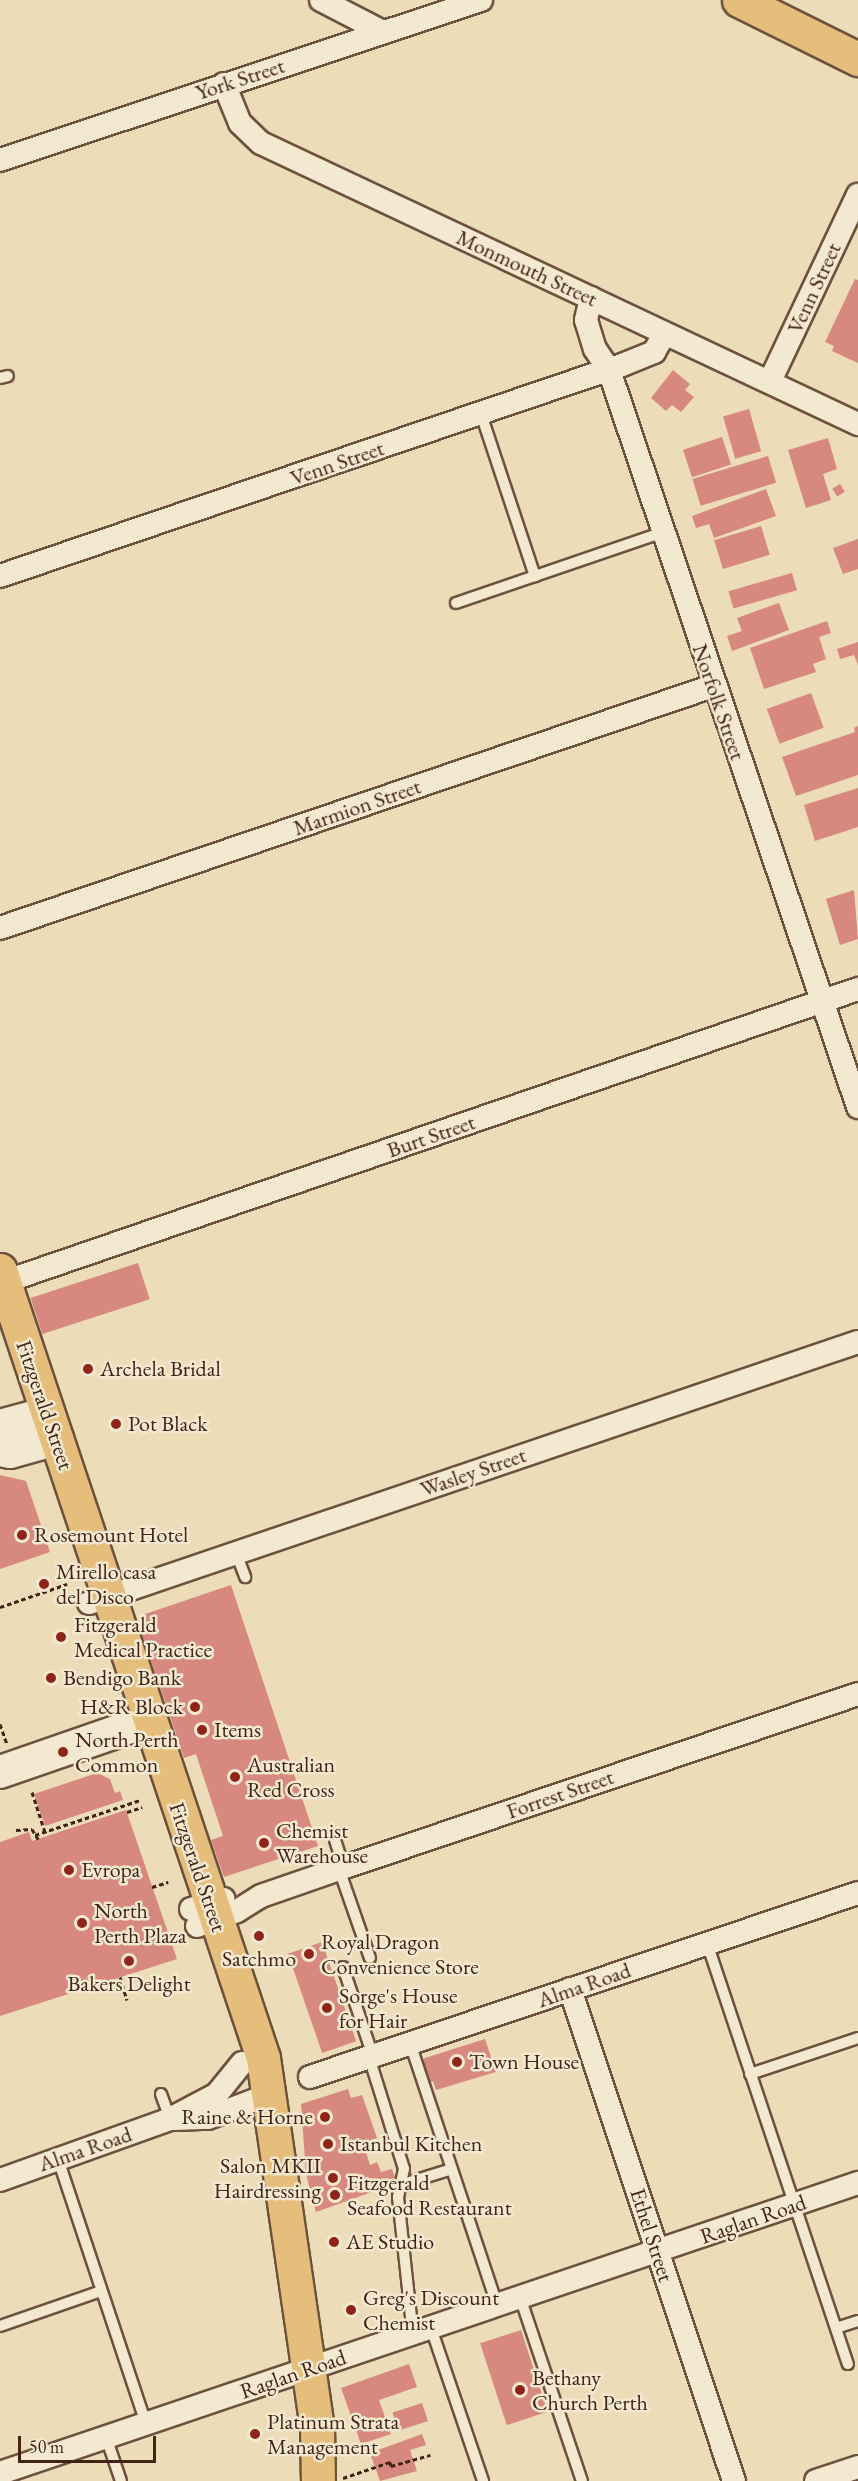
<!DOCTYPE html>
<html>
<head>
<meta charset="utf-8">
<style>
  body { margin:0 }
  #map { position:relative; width:858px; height:2481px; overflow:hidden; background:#ecdcb7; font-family:"EB Garamond",serif }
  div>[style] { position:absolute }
  .building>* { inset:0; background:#d7897f; transform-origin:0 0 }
  .path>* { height:3px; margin-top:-1.5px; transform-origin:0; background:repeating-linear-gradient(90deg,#412317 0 4.5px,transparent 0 7.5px) }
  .roads { filter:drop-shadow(2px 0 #6c513f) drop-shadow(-2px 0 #6c513f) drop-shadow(0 2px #6c513f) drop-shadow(0 -2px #6c513f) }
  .lane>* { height:10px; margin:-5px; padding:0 5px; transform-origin:5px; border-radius:5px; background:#f3e8d0 }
  .street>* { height:22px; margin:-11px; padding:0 11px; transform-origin:11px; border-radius:11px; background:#f3e8d0 }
  .secondary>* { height:32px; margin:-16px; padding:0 16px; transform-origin:16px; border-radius:16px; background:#f3e8d0 }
  .primary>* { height:33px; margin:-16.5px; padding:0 16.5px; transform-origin:16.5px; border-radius:16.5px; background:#e6be7c }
  .dots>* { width:16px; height:16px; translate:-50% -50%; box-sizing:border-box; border:3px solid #f3e8d0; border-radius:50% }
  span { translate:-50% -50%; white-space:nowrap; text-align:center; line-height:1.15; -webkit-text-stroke:5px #f3e8d0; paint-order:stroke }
  .street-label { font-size:22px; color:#412317 }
  .poi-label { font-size:22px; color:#412317 }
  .left { translate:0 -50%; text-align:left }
  .right { translate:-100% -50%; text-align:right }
  .scale { position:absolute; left:18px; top:2436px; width:138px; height:27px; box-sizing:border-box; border:3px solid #412317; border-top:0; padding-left:8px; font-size:18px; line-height:21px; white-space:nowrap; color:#412317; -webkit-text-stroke:4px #f3e8d0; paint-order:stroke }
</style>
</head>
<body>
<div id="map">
  <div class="building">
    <i style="clip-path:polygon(855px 279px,858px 280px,858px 363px,832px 351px,834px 346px,825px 342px)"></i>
    <i style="clip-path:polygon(673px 370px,690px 384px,685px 390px,694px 397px,681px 412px,672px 405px,666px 411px,651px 398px)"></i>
    <i style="left:749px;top:409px;width:44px;height:27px;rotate:74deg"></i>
    <i style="left:722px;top:437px;width:29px;height:41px;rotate:72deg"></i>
    <i style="clip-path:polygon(828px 438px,837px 469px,823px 474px,831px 500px,806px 508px,788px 450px)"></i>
    <i style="left:768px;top:456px;width:28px;height:79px;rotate:73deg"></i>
    <i style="left:840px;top:484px;width:9px;height:9px;rotate:58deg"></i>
    <i style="clip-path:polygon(766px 489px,776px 516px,714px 538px,709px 524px,696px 528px,692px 516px)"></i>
    <i style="left:761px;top:526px;width:30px;height:49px;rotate:73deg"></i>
    <i style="clip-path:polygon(858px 539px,858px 569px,843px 574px,833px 548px)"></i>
    <i style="left:792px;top:573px;width:18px;height:66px;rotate:74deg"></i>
    <i style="clip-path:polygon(779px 603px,789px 630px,732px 651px,727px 636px,742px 631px,737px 618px)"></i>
    <i style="clip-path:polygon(827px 621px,831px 633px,819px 637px,826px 659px,813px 664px,816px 672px,764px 689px,750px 648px)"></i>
    <i style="clip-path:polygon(858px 642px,858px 665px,854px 655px,840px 659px,837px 649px)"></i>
    <i style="left:811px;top:693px;width:37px;height:47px;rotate:70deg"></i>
    <i style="clip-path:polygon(858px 726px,858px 775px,796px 796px,782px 757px,855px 732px,854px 728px)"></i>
    <i style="clip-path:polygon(858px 788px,858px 827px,815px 841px,804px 805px)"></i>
    <i style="clip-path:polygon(854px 890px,858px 939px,840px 945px,826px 899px)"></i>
    <i style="left:138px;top:1263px;width:38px;height:113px;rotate:72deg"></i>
    <i style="clip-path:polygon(0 1475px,26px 1481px,50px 1552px,0 1569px)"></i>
    <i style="clip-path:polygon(231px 1585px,318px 1846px,224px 1877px,211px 1840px,223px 1836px,196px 1754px,184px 1758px,139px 1625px,145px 1614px)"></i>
    <i style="clip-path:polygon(97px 1773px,110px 1779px,115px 1793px,120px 1791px,123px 1800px,45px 1826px,34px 1794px)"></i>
    <i style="clip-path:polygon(126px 1810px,177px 1959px,0 2016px,0 1842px,29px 1832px,32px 1841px)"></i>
    <i style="left:322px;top:1942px;width:105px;height:36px;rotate:71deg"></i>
    <i style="clip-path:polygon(485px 2039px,496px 2072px,436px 2090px,433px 2081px,424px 2085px,417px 2065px,425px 2058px)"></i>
    <i style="clip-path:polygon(348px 2089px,351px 2098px,362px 2095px,377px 2138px,363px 2143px,370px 2165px,377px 2162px,381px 2172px,392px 2169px,397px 2183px,316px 2212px,306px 2174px,301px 2104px)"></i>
    <i style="left:521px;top:2330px;width:86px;height:43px;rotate:72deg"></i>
    <i style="clip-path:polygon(409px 2364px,417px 2387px,379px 2400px,391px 2434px,361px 2444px,341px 2388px)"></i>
    <i style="left:422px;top:2403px;width:19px;height:31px;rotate:72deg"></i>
    <i style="clip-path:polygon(422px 2434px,426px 2445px,410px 2450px,417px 2471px,380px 2481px,370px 2453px)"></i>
  </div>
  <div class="path">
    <i style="left:0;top:1607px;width:71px;rotate:-18.9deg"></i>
    <i style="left:0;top:1724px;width:21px;rotate:71deg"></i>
    <i style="left:32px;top:1792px;width:42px;rotate:72deg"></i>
    <i style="left:127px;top:1812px;width:16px;rotate:-18deg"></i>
    <i style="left:16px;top:1830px;width:16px;rotate:-4deg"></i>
    <i style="left:32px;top:1829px;width:12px;rotate:59deg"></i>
    <i style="left:35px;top:1835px;width:111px;rotate:-18.4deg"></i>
    <i style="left:152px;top:1887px;width:17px;rotate:-17deg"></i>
    <i style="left:120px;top:1977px;width:24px;rotate:73deg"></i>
    <i style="left:343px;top:2478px;width:50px;rotate:-18.8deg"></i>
    <i style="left:390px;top:2462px;width:4px;rotate:76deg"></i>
    <i style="left:391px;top:2466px;width:41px;rotate:-15.8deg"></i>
  </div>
  <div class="roads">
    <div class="lane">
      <i style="left:0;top:378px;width:8px;rotate:-14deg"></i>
      <i style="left:481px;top:414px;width:171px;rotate:71.6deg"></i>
      <i style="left:456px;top:603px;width:219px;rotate:-18.9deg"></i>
      <i style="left:236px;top:1553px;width:26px;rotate:69deg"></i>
      <i style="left:335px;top:1840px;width:28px;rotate:72deg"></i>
      <i style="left:339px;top:1869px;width:94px;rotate:70.8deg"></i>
      <i style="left:707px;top:1943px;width:444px;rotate:71.5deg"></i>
      <i style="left:343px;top:1967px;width:94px;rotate:71.4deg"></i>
      <i style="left:410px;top:2043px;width:276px;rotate:71.6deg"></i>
      <i style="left:369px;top:2057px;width:117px;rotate:72.6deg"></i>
      <i style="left:404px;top:2169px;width:29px;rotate:102deg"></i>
      <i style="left:398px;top:2197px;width:138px;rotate:83.8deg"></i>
      <i style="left:750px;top:2074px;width:114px;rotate:-18.4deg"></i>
      <i style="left:161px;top:2094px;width:27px;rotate:70deg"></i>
      <i style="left:58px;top:2159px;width:279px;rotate:71.6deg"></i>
      <i style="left:400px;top:2185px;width:54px;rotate:-17.1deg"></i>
      <i style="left:520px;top:2297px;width:194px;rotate:71.4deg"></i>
      <i style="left:0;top:2326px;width:107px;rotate:-19.1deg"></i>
      <i style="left:431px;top:2328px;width:162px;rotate:71.2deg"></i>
      <i style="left:836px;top:2328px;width:23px;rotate:-18deg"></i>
      <i style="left:106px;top:2437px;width:46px;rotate:71.2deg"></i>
    </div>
    <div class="street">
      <i style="left:321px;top:0;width:70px;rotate:27.3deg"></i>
      <i style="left:224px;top:84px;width:42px;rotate:67.7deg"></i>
      <i style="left:240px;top:123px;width:29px;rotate:44deg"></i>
      <i style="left:261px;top:143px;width:660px;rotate:25.21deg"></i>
      <i style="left:0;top:160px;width:507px;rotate:-18.4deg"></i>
      <i style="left:591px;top:298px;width:23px;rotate:103deg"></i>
      <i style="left:586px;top:320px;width:30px;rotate:73deg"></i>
      <i style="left:595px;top:349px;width:25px;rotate:56deg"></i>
      <i style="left:609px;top:370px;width:778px;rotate:71.33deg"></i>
      <i style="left:770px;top:381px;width:206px;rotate:-64.7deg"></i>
      <i style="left:0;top:576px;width:657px;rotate:-18.74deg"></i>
      <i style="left:622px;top:365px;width:35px;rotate:-22deg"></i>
      <i style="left:654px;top:352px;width:20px;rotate:-60deg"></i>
      <i style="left:0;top:928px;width:753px;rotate:-18.75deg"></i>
      <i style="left:4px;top:1282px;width:903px;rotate:-18.94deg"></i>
      <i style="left:89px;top:1603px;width:812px;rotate:-18.75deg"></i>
      <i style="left:191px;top:1909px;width:34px;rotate:-17deg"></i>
      <i style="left:197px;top:1926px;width:43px;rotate:-20.6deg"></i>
      <i style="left:237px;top:1911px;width:28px;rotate:-32deg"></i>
      <i style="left:261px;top:1896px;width:83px;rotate:-19.1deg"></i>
      <i style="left:339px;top:1869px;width:548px;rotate:-18.63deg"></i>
      <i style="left:570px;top:1989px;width:519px;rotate:71.57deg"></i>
      <i style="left:310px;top:2077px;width:578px;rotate:-18.56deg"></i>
      <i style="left:175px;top:2119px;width:33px;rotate:-2deg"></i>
      <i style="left:208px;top:2118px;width:67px;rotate:-20.9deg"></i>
      <i style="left:0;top:2180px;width:181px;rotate:-19.7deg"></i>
      <i style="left:170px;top:2119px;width:53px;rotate:-28deg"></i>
      <i style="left:217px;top:2094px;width:40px;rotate:-51deg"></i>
      <i style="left:0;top:2473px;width:906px;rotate:-18.68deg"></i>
      <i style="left:816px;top:2481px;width:44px;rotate:-18.4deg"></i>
    </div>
    <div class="secondary">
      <i style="left:0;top:1426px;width:50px;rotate:-15.2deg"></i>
      <i style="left:0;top:1450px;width:10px;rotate:11deg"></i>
      <i style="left:10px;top:1452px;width:49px;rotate:-15.5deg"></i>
      <i style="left:0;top:1772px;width:138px;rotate:-19.1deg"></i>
    </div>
    <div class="primary">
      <i style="left:739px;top:0;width:133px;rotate:26.4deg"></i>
      <i style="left:0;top:1270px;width:831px;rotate:71.54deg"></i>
      <i style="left:263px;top:2058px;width:372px;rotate:81.7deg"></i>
      <i style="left:317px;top:2426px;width:55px;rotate:89deg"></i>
    </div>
  </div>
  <div class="dots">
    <i style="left:88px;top:1369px;background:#8f2418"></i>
    <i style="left:116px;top:1424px;background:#8f2418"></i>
    <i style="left:22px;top:1535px;background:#8f2418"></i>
    <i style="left:44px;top:1584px;background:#8f2418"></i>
    <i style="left:61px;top:1637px;background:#8f2418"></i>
    <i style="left:51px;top:1678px;background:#8f2418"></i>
    <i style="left:195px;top:1707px;background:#8f2418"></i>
    <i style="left:202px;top:1730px;background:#8f2418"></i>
    <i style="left:63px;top:1752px;background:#8f2418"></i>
    <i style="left:235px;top:1777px;background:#8f2418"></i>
    <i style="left:264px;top:1843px;background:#8f2418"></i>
    <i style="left:69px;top:1870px;background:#8f2418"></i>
    <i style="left:82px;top:1923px;background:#8f2418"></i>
    <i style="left:259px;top:1936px;background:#8f2418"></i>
    <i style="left:309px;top:1954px;background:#8f2418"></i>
    <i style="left:129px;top:1961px;background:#8f2418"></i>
    <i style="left:327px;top:2008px;background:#8f2418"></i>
    <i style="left:457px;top:2062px;background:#8f2418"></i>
    <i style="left:325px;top:2117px;background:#8f2418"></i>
    <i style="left:328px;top:2144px;background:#8f2418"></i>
    <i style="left:333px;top:2178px;background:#8f2418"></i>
    <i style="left:335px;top:2195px;background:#8f2418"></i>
    <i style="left:334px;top:2242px;background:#8f2418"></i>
    <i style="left:351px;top:2310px;background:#8f2418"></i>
    <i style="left:520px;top:2390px;background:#8f2418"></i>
    <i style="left:255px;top:2434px;background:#8f2418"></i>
  </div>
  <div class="street-label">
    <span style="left:240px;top:79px;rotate:-18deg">York Street</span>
    <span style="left:527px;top:268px;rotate:25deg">Monmouth Street</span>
    <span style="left:814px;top:288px;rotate:-65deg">Venn Street</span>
    <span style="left:337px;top:463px;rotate:-19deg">Venn Street</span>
    <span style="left:719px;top:702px;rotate:71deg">Norfolk Street</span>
    <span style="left:357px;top:807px;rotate:-19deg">Marmion Street</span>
    <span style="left:431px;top:1136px;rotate:-19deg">Burt Street</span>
    <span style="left:45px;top:1405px;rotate:71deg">Fitzgerald Street</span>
    <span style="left:473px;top:1472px;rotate:-19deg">Wasley Street</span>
    <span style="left:560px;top:1794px;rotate:-19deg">Forrest Street</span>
    <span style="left:198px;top:1867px;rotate:71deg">Fitzgerald Street</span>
    <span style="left:584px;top:1985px;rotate:-19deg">Alma Road</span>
    <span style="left:85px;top:2149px;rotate:-19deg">Alma Road</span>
    <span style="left:753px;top:2219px;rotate:-19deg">Raglan Road</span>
    <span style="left:652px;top:2235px;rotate:72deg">Ethel Street</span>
    <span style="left:293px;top:2374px;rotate:-19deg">Raglan Road</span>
  </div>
  <div class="poi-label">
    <span class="left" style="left:100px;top:1369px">Archela Bridal</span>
    <span class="left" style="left:128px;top:1424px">Pot Black</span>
    <span class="left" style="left:34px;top:1535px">Rosemount Hotel</span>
    <span class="left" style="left:56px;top:1584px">Mirello casa<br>del Disco</span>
    <span class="left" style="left:74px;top:1637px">Fitzgerald<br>Medical Practice</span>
    <span class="left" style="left:63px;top:1678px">Bendigo Bank</span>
    <span class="right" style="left:183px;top:1707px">H&amp;R Block</span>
    <span class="left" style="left:214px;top:1730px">Items</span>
    <span class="left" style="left:75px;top:1752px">North Perth<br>Common</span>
    <span class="left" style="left:247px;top:1777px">Australian<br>Red Cross</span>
    <span class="left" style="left:276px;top:1843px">Chemist<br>Warehouse</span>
    <span class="left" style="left:81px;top:1870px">Evropa</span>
    <span class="left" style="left:94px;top:1923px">North<br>Perth Plaza</span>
    <span class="left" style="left:321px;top:1954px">Royal Dragon<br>Convenience Store</span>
    <span style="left:259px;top:1959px">Satchmo</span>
    <span style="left:129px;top:1984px">Bakers Delight</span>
    <span class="left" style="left:339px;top:2008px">Sorge's House<br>for Hair</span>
    <span class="left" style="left:469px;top:2062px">Town House</span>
    <span class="right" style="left:313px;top:2117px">Raine &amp; Horne</span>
    <span class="left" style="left:340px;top:2144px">Istanbul Kitchen</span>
    <span class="right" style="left:321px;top:2178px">Salon MKII<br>Hairdressing</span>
    <span class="left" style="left:347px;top:2195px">Fitzgerald<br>Seafood Restaurant</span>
    <span class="left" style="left:346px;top:2242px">AE Studio</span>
    <span class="left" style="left:363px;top:2310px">Greg's Discount<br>Chemist</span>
    <span class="left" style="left:532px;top:2390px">Bethany<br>Church Perth</span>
    <span class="left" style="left:267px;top:2434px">Platinum Strata<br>Management</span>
  </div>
  <div class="scale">50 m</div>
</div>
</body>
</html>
